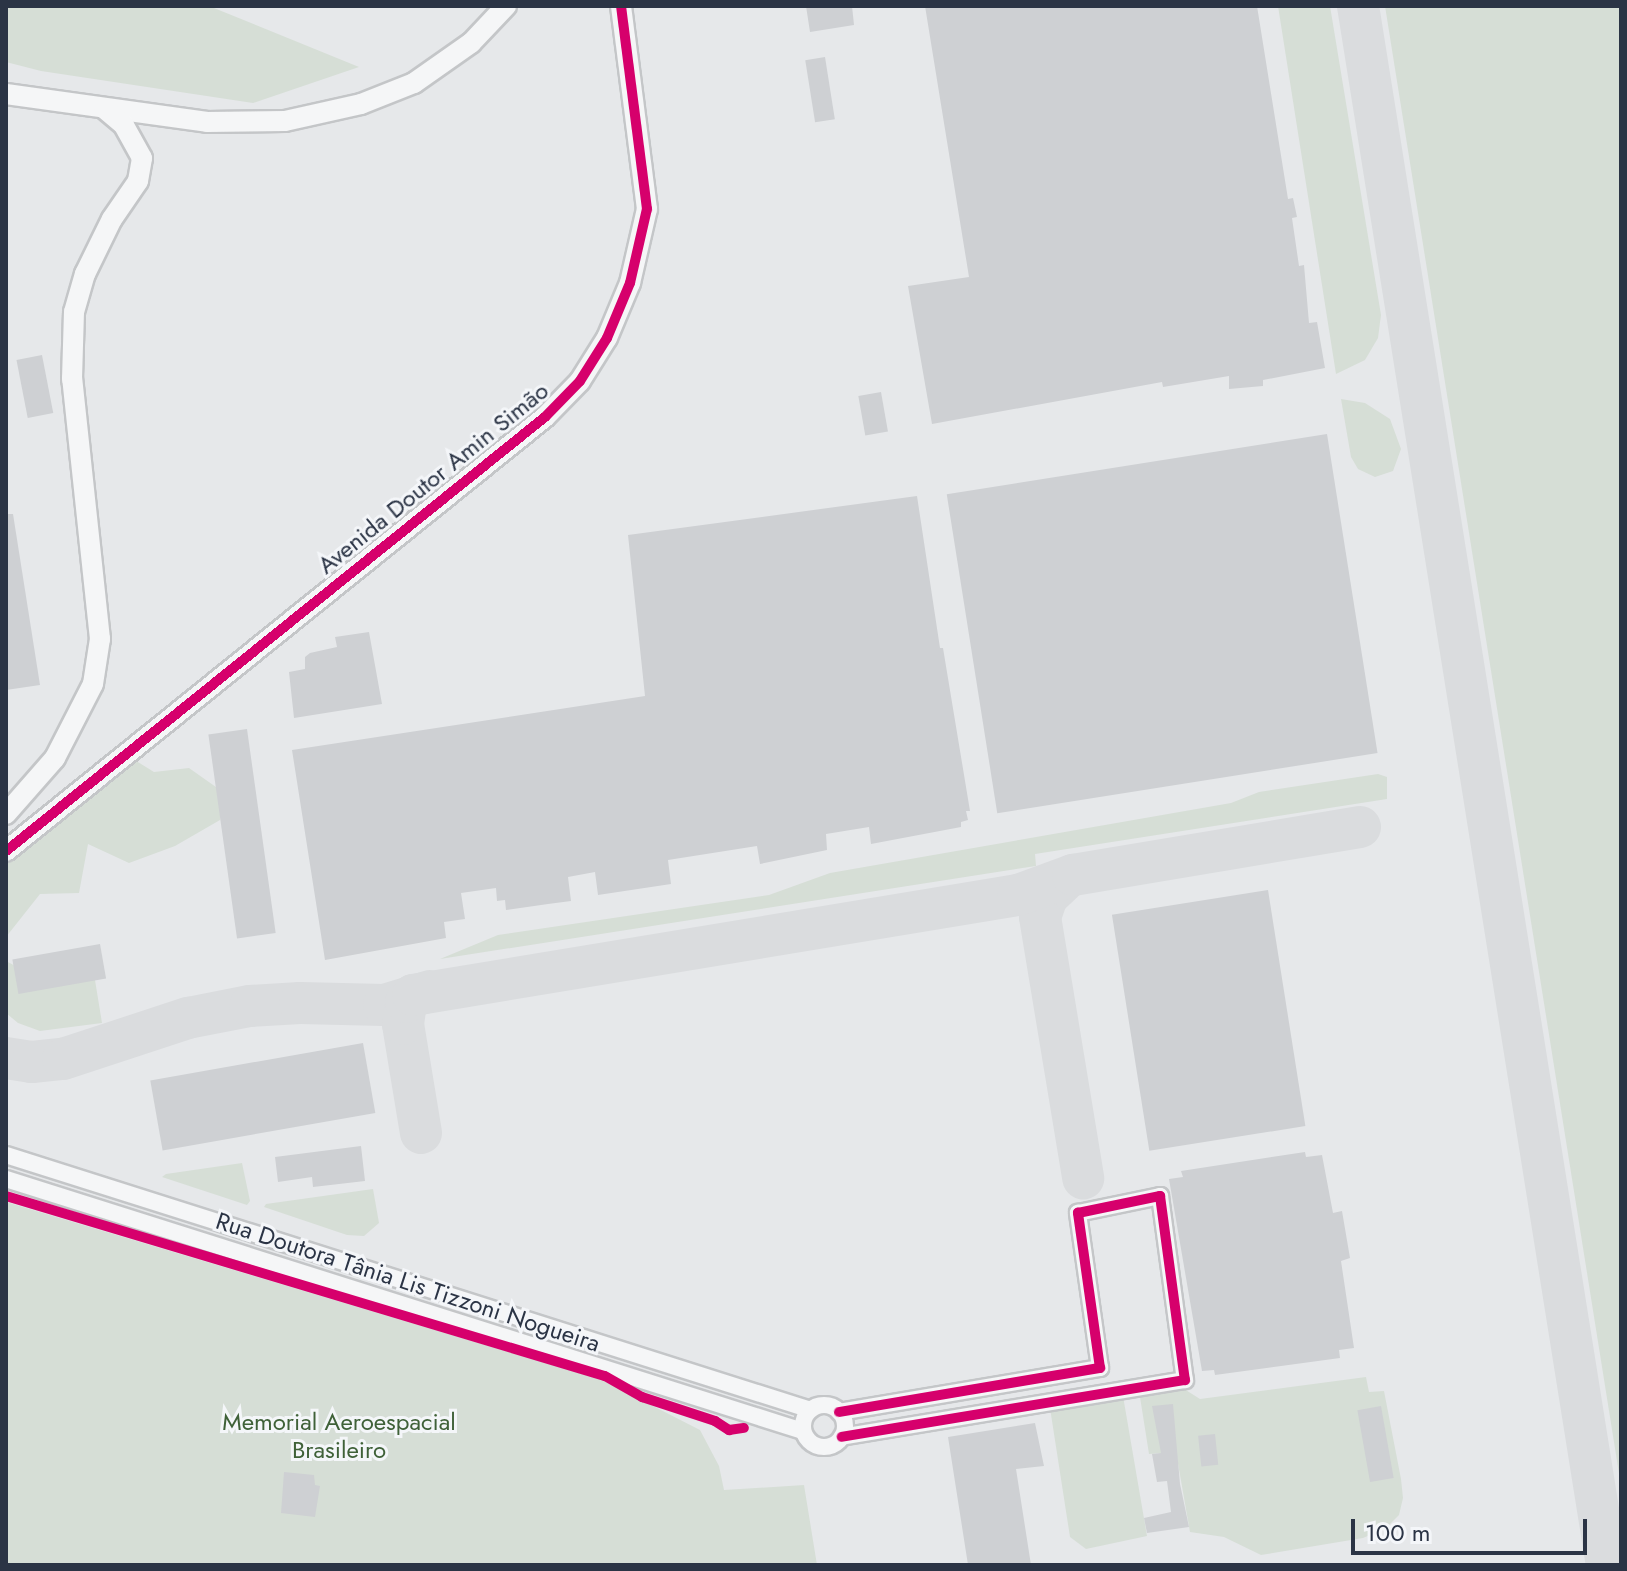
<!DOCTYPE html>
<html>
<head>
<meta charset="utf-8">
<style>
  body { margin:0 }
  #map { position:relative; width:1627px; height:1571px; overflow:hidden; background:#e6e8ea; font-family:Jost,sans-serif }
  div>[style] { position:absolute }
  .green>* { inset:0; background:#d6ded6 }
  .taxiway>* { height:42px; margin:-21px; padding:0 21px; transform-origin:21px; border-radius:21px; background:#dadcde }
  .building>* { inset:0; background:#ced0d3; transform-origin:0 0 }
  .roads { filter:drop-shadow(2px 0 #c4c6c8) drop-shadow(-2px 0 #c4c6c8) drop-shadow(0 2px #c4c6c8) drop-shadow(0 -2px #c4c6c8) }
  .minor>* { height:16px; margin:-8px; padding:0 8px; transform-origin:8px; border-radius:8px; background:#f5f6f7 }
  .minor>.ring { margin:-8px; padding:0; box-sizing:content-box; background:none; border:16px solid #f5f6f7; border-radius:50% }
  .tertiary>* { height:20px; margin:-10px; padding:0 10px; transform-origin:10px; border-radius:10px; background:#f5f6f7 }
  .cycleway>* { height:10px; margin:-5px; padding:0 5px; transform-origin:5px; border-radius:5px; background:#d6006c }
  span { translate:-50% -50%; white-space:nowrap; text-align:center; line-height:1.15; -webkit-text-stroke:6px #f4f6f9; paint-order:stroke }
  .street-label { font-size:24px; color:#2b3445 }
  .park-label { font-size:24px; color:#3f6138 }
  .frame { position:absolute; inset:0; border:8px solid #2b3445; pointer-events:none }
  .scale { position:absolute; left:1351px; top:1519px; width:236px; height:36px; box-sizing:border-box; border:4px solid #2b3445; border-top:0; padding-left:10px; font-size:24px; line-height:28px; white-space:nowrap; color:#2b3445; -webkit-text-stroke:6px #f4f6f9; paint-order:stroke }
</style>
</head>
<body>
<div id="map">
  <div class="green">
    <i style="clip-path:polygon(6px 6px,209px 6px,359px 67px,253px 103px,41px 71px,6px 62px)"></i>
    <i style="clip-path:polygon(1278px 6px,1330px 6px,1381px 315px,1378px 338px,1365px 360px,1336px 374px)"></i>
    <i style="clip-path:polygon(1385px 6px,1621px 6px,1621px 1486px)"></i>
    <i style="clip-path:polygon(1341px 399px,1365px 403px,1390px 419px,1401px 449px,1393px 471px,1375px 477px,1358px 469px,1351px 457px)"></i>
    <i style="clip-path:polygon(133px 759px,154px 772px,189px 768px,223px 792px,220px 820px,175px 846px,129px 863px,88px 844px,79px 893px,40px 894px,6px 937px,6px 860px)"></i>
    <i style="clip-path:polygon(1378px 774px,1387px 777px,1387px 799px,1035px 854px,1036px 866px,440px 959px,498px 935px,769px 895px,830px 873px,1231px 803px,1259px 792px)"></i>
    <i style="clip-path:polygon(6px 961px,45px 982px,95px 980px,102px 1023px,40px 1031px,18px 1023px,6px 1013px)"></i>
    <i style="clip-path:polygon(242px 1163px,250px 1201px,247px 1205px,162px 1177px,166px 1174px)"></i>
    <i style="clip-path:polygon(373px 1189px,379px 1223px,364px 1236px,347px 1235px,264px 1207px,266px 1204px)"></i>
    <i style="clip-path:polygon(6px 1202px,602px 1380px,700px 1430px,719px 1466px,724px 1490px,804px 1485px,817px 1565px,6px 1565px)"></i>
    <i style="clip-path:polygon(1366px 1377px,1369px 1392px,1384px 1391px,1401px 1479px,1403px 1498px,1399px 1515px,1386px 1528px,1363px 1538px,1261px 1555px,1224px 1537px,1190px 1532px,1176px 1452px,1149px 1454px,1140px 1397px,1144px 1392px,1181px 1387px,1200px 1399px)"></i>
    <i style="clip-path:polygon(1123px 1396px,1147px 1536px,1086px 1549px,1070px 1537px,1050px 1408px)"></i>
  </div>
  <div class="taxiway">
    <i style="left:1358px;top:6px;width:1579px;rotate:80.93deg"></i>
    <i style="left:1065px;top:880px;width:25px;rotate:137deg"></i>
    <i style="left:1047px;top:897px;width:21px;rotate:109deg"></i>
    <i style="left:1040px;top:917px;width:265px;rotate:80.6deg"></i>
    <i style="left:6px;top:1058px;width:26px;rotate:9deg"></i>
    <i style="left:32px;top:1062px;width:31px;rotate:-6deg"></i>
    <i style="left:63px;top:1059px;width:132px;rotate:-18.2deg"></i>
    <i style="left:188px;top:1018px;width:63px;rotate:-11deg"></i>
    <i style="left:250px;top:1006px;width:50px;rotate:-3.4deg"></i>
    <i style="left:300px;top:1003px;width:84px;rotate:1.4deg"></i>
    <i style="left:384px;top:1005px;width:48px;rotate:-16.9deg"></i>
    <i style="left:421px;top:1133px;width:110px;rotate:-99.4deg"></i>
    <i style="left:403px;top:1024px;width:22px;rotate:-82deg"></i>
    <i style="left:406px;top:1002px;width:10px;rotate:-45deg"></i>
    <i style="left:413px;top:995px;width:613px;rotate:-9.39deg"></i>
    <i style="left:1018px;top:895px;width:59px;rotate:-20deg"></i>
    <i style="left:1073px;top:875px;width:291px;rotate:-9.5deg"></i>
  </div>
  <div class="building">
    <i style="clip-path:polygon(806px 6px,852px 6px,854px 25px,810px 32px)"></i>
    <i style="clip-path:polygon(925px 6px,1257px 6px,1288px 199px,1293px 198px,1297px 217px,1292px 218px,1299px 266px,1304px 265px,1309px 323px,1317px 322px,1325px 368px,1263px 380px,1263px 386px,1229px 389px,1229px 376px,1163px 387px,1162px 382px,932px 424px,908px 286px,969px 277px)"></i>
    <i style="left:825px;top:57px;width:63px;height:20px;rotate:81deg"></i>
    <i style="left:42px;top:355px;width:59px;height:26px;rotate:79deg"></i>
    <i style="left:881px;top:392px;width:40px;height:23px;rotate:80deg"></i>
    <i style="left:1327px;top:434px;width:323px;height:385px;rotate:81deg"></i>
    <i style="clip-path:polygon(917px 496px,940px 648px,943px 648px,970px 811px,966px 811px,968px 820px,961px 822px,961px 827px,871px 844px,869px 827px,826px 834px,827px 850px,760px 864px,757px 846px,668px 860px,671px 884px,598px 895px,595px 872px,568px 877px,571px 901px,548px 904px,506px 910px,505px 900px,497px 901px,496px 888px,461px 893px,465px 919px,444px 922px,446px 938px,325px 960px,292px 750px,645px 696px,628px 535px)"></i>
    <i style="clip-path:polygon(6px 514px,13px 514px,40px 685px,6px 690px)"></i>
    <i style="clip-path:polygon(369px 632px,382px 704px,294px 718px,289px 672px,305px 669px,305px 657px,310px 653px,337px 647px,335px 637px)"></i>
    <i style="left:247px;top:729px;width:206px;height:39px;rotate:82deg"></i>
    <i style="left:1268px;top:890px;width:239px;height:158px;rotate:81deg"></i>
    <i style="left:100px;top:944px;width:35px;height:89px;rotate:80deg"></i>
    <i style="left:363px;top:1043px;width:71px;height:216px;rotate:80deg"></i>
    <i style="clip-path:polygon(361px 1146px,365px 1181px,313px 1187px,312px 1177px,278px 1182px,275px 1157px)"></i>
    <i style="clip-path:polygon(1305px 1152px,1306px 1157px,1322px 1155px,1333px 1213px,1342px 1211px,1350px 1258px,1341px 1261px,1354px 1348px,1339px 1350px,1340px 1358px,1215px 1375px,1214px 1370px,1202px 1371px,1169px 1179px,1183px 1177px,1181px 1171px)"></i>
    <i style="clip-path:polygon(1173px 1404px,1180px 1484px,1189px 1527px,1147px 1533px,1144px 1518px,1171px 1512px,1167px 1481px,1157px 1482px,1152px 1454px,1161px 1453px,1152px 1406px)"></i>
    <i style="left:1381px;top:1406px;width:73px;height:24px;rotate:80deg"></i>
    <i style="clip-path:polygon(1035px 1423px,1044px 1466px,1016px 1469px,1031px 1565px,968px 1565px,948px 1437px)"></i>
    <i style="left:1215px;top:1434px;width:31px;height:17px;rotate:84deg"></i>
    <i style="clip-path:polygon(284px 1472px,314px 1475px,315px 1485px,320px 1486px,315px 1517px,281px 1513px)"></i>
  </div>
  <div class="roads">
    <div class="minor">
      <i style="left:6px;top:1155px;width:844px;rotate:17.58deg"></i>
      <i style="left:6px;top:1179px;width:836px;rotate:17.55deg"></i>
      <i class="ring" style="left:803px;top:1405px;width:26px;height:26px"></i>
      <i style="left:839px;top:1412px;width:265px;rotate:-9.6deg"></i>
      <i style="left:1100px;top:1368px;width:157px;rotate:-98.1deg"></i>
      <i style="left:1078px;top:1213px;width:84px;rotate:-11.7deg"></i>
      <i style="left:1160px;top:1196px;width:186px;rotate:82.3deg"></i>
      <i style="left:1185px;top:1380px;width:348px;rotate:170.6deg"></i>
    </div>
    <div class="tertiary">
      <i style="left:6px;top:94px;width:203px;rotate:7.9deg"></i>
      <i style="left:207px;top:122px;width:78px;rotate:-0.7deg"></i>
      <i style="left:285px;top:121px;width:78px;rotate:-12.6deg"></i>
      <i style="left:361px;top:104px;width:57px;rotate:-21.6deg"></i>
      <i style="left:414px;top:83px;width:70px;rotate:-35.1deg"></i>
      <i style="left:471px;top:43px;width:51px;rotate:-46.6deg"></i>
      <i style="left:6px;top:814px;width:74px;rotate:-48.8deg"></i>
      <i style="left:55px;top:758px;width:83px;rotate:-62.8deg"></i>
      <i style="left:93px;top:684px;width:46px;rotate:-81.2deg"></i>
      <i style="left:100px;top:639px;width:262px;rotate:-96.1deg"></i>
      <i style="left:72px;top:379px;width:67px;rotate:-88.3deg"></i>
      <i style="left:74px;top:312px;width:40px;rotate:-74deg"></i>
      <i style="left:85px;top:274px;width:61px;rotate:-63.9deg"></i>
      <i style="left:112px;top:219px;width:46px;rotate:-55.6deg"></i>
      <i style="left:138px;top:181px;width:23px;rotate:-80deg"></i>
      <i style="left:142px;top:158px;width:38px;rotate:-119deg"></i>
      <i style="left:124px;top:125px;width:26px;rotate:-140deg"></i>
      <i style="left:6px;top:851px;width:692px;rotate:-38.84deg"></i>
      <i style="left:545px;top:417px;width:50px;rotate:-45.8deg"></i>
      <i style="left:580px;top:381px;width:51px;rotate:-57.9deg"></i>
      <i style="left:607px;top:338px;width:60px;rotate:-67.3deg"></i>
      <i style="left:630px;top:283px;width:76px;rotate:-77.1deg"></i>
      <i style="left:647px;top:209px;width:205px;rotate:-97.3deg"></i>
    </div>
  </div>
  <div class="cycleway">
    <i style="left:6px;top:851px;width:692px;rotate:-38.84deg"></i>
    <i style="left:545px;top:417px;width:50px;rotate:-45.8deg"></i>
    <i style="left:580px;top:381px;width:51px;rotate:-57.9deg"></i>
    <i style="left:607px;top:338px;width:60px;rotate:-67.3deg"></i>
    <i style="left:630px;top:283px;width:76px;rotate:-77.1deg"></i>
    <i style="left:647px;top:209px;width:205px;rotate:-97.3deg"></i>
    <i style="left:6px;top:1196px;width:625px;rotate:16.73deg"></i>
    <i style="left:605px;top:1376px;width:43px;rotate:29.6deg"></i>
    <i style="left:642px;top:1397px;width:77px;rotate:18.2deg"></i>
    <i style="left:715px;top:1421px;width:17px;rotate:33deg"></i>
    <i style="left:729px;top:1430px;width:15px;rotate:-8deg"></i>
    <i style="left:839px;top:1412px;width:265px;rotate:-9.6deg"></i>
    <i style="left:1100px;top:1368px;width:157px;rotate:-98.1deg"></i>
    <i style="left:1078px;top:1213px;width:84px;rotate:-11.7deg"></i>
    <i style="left:1160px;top:1196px;width:186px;rotate:82.3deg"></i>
    <i style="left:1185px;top:1380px;width:348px;rotate:170.6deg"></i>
  </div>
  <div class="street-label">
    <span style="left:433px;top:478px;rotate:-39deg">Avenida Doutor Amin Simão</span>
    <span style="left:408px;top:1282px;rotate:18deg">Rua Doutora Tânia Lis Tizzoni Nogueira</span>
  </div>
  <div class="park-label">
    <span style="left:339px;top:1436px">Memorial Aeroespacial<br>Brasileiro</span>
  </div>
  <div class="frame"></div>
  <div class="scale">100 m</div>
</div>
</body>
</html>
